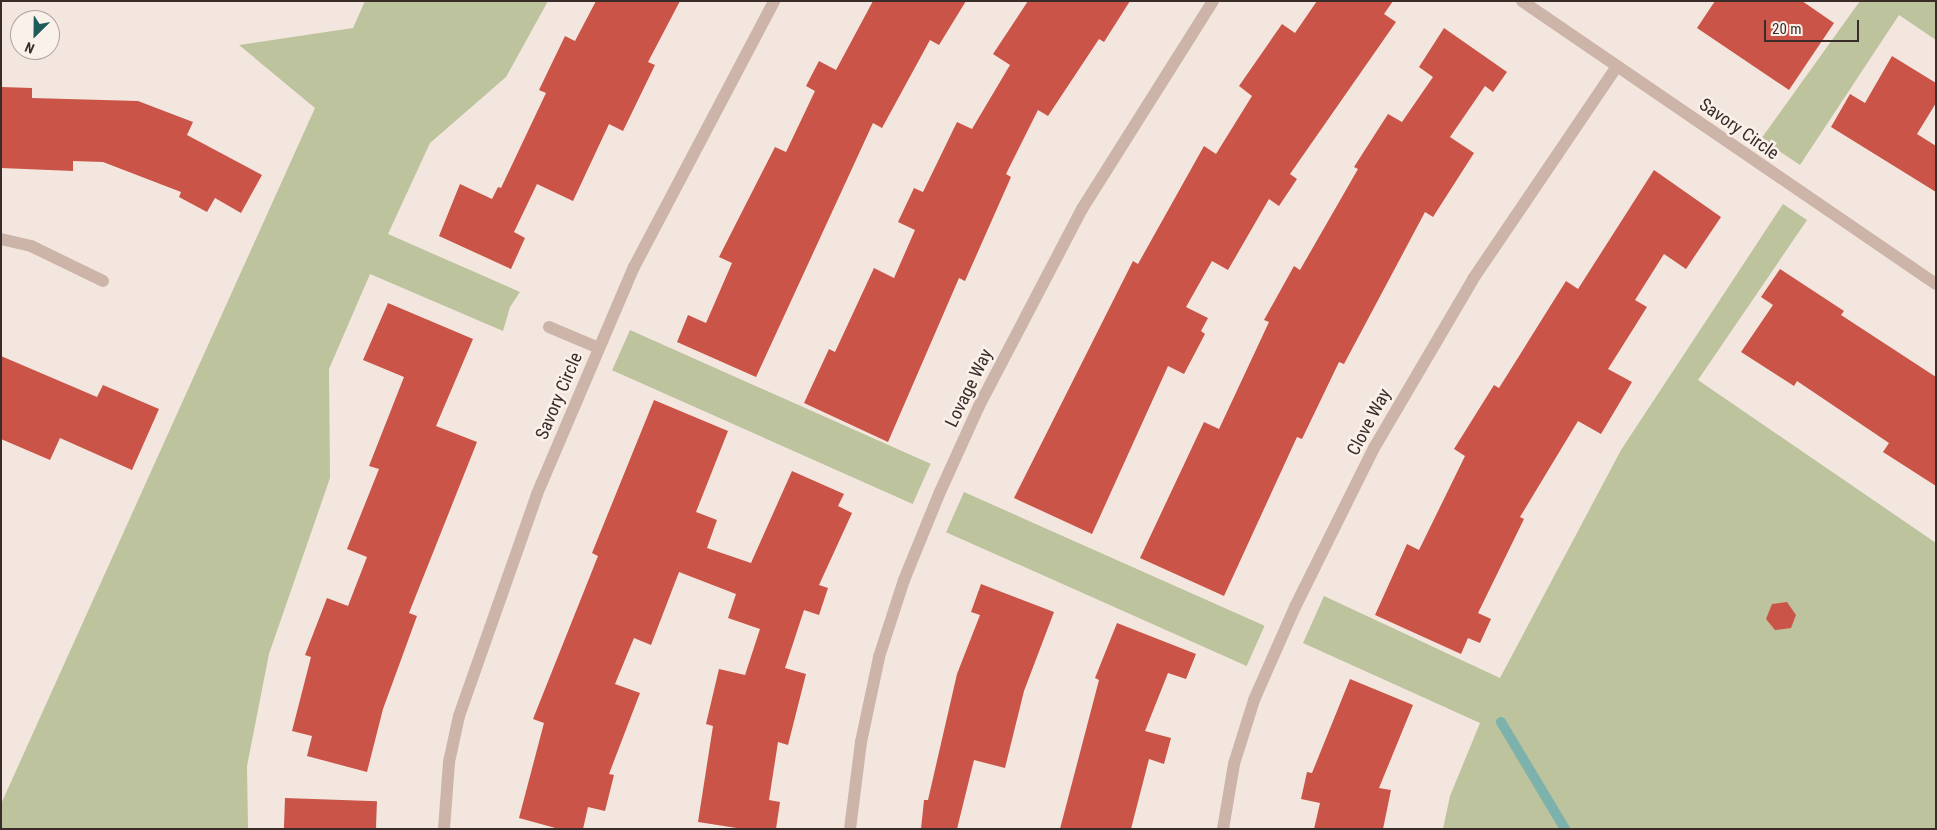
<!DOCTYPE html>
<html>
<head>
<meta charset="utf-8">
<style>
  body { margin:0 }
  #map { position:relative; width:1937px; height:830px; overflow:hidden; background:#f3e6de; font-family:"Roboto Condensed",sans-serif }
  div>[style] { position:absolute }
  .green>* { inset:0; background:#bcc39d; transform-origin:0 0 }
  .stream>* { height:10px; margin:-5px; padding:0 5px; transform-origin:5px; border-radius:5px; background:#7cb1ac }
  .building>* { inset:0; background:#c95447; transform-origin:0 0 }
  .street>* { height:12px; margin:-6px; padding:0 6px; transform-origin:6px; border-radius:6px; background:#ccb4a9 }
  span { translate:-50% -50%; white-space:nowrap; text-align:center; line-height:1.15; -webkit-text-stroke:5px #fbf1eb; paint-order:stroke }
  .street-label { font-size:18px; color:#392c29 }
  .frame { position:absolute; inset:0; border:2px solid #392c29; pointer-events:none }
  .north { position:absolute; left:10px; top:10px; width:50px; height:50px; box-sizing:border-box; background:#fbf1eb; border:1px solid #ada29d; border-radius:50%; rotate:203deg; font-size:14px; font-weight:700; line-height:20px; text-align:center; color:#392c29 }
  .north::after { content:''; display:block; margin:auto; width:18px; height:22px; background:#1d5c58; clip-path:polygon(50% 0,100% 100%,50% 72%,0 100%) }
  .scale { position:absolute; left:1764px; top:20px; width:95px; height:22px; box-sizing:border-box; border:2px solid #392c29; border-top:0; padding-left:6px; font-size:15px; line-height:18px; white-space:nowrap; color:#392c29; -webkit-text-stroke:4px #fbf1eb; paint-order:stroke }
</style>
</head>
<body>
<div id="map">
  <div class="green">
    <i style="clip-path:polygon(365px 1px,548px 1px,506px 77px,430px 143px,388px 234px,520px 292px,510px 307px,503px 331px,370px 274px,329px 369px,330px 478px,269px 654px,247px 766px,248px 829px,1px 829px,1px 804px,315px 108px,239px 45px,353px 28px)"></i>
    <i style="clip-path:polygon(1860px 1px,1936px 1px,1936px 40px,1899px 15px,1800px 165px,1761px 139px)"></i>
    <i style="clip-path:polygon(1783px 204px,1807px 220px,1698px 380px,1936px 543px,1936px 829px,1443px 829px,1450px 796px,1480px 723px,1303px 643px,1324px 596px,1500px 678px,1621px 450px)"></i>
    <i style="left:630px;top:330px;width:329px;height:44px;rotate:24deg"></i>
    <i style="left:964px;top:492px;width:329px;height:44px;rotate:24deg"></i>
  </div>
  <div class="stream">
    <i style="left:1501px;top:722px;width:125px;rotate:59.1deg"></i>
  </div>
  <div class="building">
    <i style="clip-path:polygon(596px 1px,680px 1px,648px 62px,655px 65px,623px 131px,609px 124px,573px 201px,537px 184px,514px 232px,525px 238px,511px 269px,439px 236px,460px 184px,492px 199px,498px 187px,501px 188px,546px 93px,539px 90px,565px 36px,575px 41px)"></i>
    <i style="clip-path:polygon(873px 1px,966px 1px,939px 45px,930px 40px,882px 128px,873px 123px,756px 377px,677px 342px,688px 315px,706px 323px,732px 263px,719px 257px,775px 147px,786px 152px,815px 91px,806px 86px,819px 61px,836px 70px)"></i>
    <i style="clip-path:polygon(1028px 1px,1130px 1px,1104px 42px,1099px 39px,1048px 116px,1038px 110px,1006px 174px,1011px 177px,965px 281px,959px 278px,888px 442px,804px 403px,829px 349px,835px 352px,874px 268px,894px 278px,915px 230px,898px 222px,914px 188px,923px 192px,957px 122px,972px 129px,1010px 65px,993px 54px)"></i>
    <i style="clip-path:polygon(1317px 1px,1393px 1px,1384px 14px,1396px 22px,1290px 174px,1297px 179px,1279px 206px,1269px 199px,1228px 270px,1212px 261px,1186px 307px,1208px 318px,1201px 331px,1205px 334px,1184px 374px,1168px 366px,1092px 534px,1014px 498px,1133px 261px,1138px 264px,1204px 146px,1216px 154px,1252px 96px,1239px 86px,1282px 24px,1295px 33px)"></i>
    <i style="clip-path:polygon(1715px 1px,1802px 1px,1834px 23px,1789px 90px,1697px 28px)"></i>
    <i style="clip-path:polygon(1444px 28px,1507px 72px,1493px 92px,1485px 86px,1450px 137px,1474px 153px,1433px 217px,1425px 212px,1344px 364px,1339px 362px,1302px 439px,1297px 437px,1224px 596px,1140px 558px,1204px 422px,1219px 429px,1269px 322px,1264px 320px,1294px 266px,1300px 270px,1358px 169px,1354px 167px,1388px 114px,1402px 122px,1433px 77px,1419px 67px)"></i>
    <i style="clip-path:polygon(1892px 56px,1936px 83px,1936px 103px,1917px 134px,1936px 146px,1936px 192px,1831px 127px,1850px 94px,1865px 103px)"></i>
    <i style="clip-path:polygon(1px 87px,32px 88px,32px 98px,138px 101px,193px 122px,187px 135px,262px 175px,241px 213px,215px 198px,207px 212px,179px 197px,181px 192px,103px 162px,73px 161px,73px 171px,1px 168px)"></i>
    <i style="clip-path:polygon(1654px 170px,1721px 217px,1686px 269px,1664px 254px,1635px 300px,1647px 307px,1608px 369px,1632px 382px,1601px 434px,1578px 421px,1520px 517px,1524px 519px,1478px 613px,1491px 619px,1480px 643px,1468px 638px,1461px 654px,1375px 615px,1407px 544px,1419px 550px,1465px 456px,1454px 449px,1494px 385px,1499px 388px,1566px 281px,1578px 289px)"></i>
    <i style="clip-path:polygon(1780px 269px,1844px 311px,1841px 315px,1936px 377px,1936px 486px,1883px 452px,1889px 443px,1797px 381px,1794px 386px,1741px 352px,1773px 305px,1761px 297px)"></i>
    <i style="clip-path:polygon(388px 303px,473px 339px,436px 426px,477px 442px,409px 613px,417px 616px,383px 709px,367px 772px,307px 756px,312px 736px,292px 731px,311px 657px,305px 655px,327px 598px,348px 606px,367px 557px,347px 549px,379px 469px,369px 466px,404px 377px,363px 360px)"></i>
    <i style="clip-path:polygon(1px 356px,97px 397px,103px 385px,159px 409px,132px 470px,60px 438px,50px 460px,1px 439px)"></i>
    <i style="clip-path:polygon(654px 400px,728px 431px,696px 512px,717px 520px,707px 548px,751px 563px,792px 471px,844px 494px,838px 506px,852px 513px,819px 585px,828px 588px,819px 615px,804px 610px,785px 668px,806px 674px,788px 745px,778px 742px,769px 800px,780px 802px,776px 829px,743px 829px,698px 822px,713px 726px,706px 724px,719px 669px,745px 675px,760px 629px,728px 618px,736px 594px,679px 572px,651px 645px,634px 638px,615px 684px,640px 693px,609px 774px,614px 775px,605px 811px,588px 807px,583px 829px,559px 829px,519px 818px,544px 723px,533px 719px,598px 556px,592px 553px)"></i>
    <i style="clip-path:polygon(981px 584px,1054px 612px,1024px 691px,1005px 768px,974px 760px,957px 829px,921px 829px,924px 800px,928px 800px,957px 674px,980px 615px,971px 612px)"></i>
    <i style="clip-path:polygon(1787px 602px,1796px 615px,1791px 628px,1775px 630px,1766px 619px,1772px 604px)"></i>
    <i style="clip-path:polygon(1117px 623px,1196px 654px,1186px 679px,1168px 673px,1145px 731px,1171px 738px,1164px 764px,1149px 759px,1131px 829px,1060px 829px,1099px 680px,1095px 678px)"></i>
    <i style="clip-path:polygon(1350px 679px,1413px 705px,1379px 788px,1391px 790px,1383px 829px,1314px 829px,1320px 803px,1301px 799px,1307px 772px,1312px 773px)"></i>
    <i style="left:285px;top:798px;width:92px;height:31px;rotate:2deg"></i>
  </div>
  <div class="street">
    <i style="left:1522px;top:1px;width:501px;rotate:34.36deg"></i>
    <i style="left:1px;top:239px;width:31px;rotate:13deg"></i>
    <i style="left:31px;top:246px;width:80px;rotate:25.9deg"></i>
    <i style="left:549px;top:327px;width:54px;rotate:22.8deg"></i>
    <i style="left:444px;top:829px;width:67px;rotate:-85.7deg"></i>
    <i style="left:449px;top:762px;width:47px;rotate:-77.7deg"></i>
    <i style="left:459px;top:716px;width:235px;rotate:-70.6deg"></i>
    <i style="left:537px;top:494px;width:247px;rotate:-66.9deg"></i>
    <i style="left:634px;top:267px;width:301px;rotate:-62.2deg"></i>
    <i style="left:850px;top:829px;width:88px;rotate:-82.8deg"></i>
    <i style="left:861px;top:742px;width:87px;rotate:-78deg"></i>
    <i style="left:879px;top:657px;width:81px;rotate:-72deg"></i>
    <i style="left:904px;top:580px;width:95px;rotate:-67.8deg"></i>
    <i style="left:940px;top:492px;width:94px;rotate:-65.6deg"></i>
    <i style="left:979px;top:406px;width:222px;rotate:-62.4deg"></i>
    <i style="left:1082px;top:209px;width:246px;rotate:-57.8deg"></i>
    <i style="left:1223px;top:829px;width:66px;rotate:-80.4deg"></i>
    <i style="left:1234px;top:764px;width:67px;rotate:-72.6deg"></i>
    <i style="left:1254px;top:700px;width:102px;rotate:-66.2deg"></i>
    <i style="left:1295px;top:607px;width:178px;rotate:-63.6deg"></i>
    <i style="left:1374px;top:448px;width:196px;rotate:-59.6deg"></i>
    <i style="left:1473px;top:279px;width:257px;rotate:-55.9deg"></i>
  </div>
  <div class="street-label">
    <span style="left:1739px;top:129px;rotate:35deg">Savory Circle</span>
    <span style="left:969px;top:388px;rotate:-64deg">Lovage Way</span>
    <span style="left:559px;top:396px;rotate:-67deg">Savory Circle</span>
    <span style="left:1369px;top:422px;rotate:-62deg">Clove Way</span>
  </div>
  <div class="frame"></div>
  <div class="north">N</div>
  <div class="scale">20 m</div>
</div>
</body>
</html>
